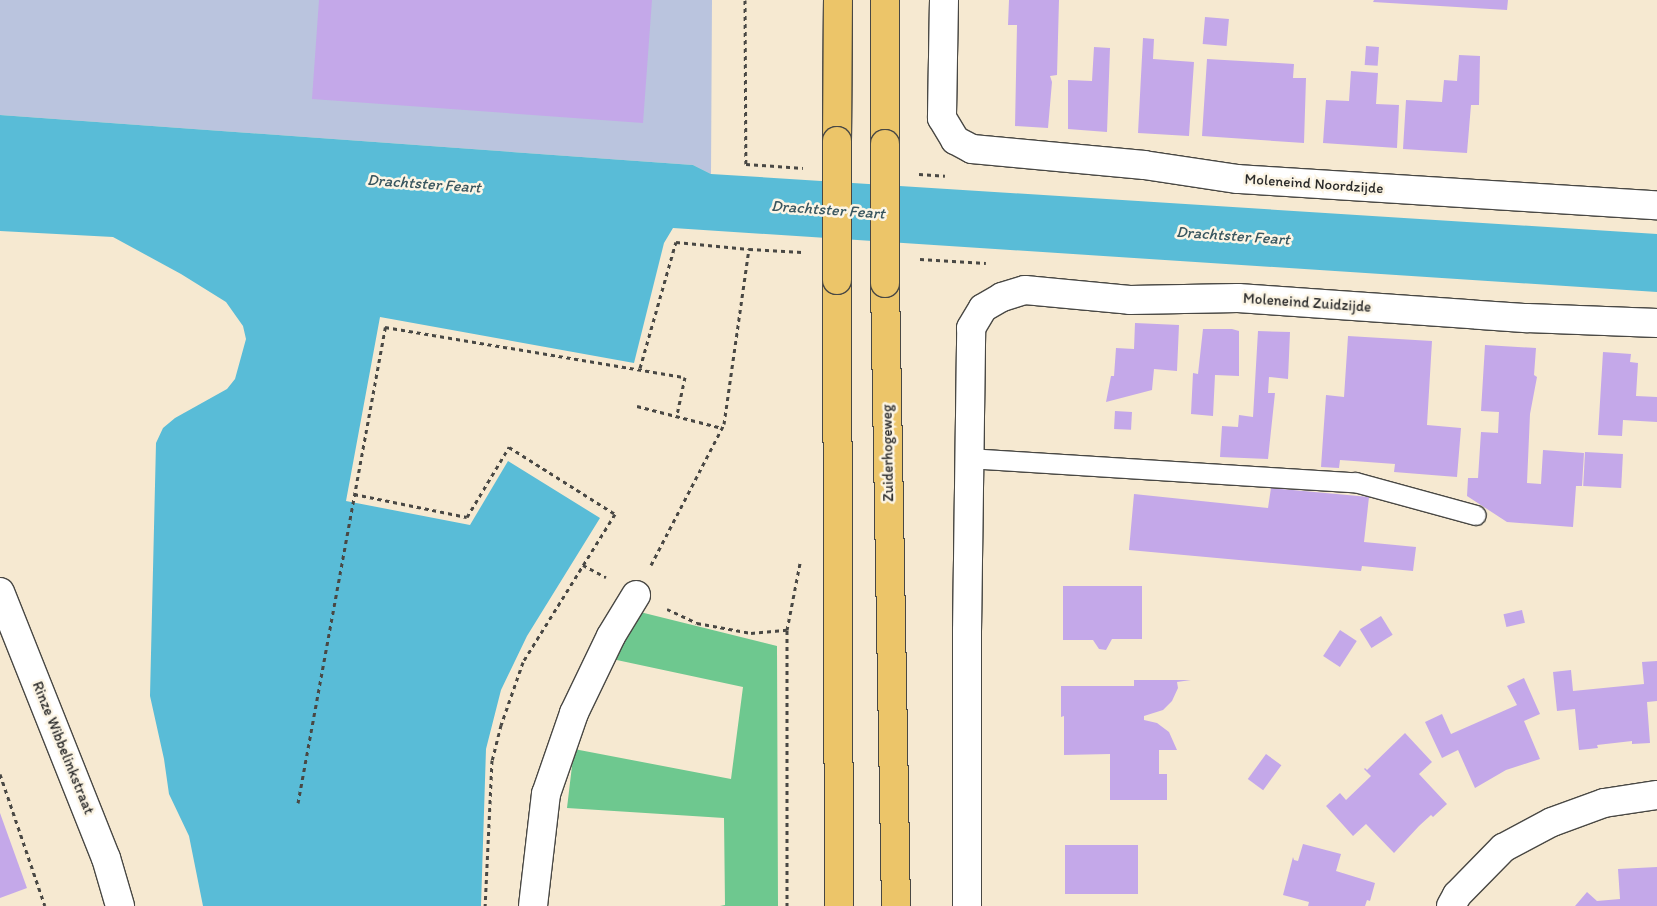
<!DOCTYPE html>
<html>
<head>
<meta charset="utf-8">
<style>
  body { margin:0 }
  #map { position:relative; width:1657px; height:906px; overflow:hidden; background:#f6e9d1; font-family:Itim,sans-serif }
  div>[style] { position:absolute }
  .industrial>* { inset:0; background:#bac4de }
  .green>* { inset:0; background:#6ec88f }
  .water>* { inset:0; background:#59bcd7 }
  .building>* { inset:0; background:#c4a8e9; transform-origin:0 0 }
  .path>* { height:3px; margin-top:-1.5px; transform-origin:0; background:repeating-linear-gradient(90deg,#494844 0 4px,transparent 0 8px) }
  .roads { filter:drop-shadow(1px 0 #494844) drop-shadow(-1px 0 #494844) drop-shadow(0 1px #494844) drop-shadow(0 -1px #494844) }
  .lane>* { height:19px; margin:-9.5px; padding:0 9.5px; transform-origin:9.5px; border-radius:9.5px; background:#fff }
  .street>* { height:28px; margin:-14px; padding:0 14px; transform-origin:14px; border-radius:14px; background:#fff }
  .primary>* { height:28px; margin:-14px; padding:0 14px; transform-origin:14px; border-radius:14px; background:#ecc569 }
  .bridges { filter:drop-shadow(1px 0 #494844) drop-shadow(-1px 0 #494844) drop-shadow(0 1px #494844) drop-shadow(0 -1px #494844) }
  .primary-bridge>* { height:28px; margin:-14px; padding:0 14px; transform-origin:14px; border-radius:14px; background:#ecc569 }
  span { translate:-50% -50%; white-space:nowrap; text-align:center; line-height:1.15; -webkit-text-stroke:5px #fcf5e5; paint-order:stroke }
  .street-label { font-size:15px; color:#2b2b2b }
  .water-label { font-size:16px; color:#39565f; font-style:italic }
</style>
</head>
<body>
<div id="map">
  <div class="industrial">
    <i style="clip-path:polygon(0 0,712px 0,711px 174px,693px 165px,0 115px)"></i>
  </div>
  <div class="green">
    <i style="clip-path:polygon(640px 612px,777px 646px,778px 906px,720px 906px,725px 905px,724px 818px,567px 808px,574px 749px,731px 779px,743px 687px,612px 659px)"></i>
  </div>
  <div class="water">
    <i style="clip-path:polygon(0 115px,693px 165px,711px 174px,1657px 234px,1657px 292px,673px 228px,664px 243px,634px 363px,380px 317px,346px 501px,470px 525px,508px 461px,600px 518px,527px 636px,501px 690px,486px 749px,481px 906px,203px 906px,189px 836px,169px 794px,164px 759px,150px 696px,156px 443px,163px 428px,175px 418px,227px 389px,235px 379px,246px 339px,243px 326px,226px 302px,181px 274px,113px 237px,0 231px)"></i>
  </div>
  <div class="building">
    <i style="clip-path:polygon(319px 0,652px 0,643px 123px,312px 99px)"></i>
    <i style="clip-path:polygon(1009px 0,1059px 0,1057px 75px,1050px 76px,1052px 82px,1048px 128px,1015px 126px,1017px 25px,1008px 25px)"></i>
    <i style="clip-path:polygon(1374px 0,1508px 0,1507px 10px,1373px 2px)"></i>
    <i style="left:1205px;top:17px;width:24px;height:27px;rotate:5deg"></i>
    <i style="clip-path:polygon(1143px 38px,1154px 39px,1153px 59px,1194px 62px,1189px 136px,1138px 133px)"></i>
    <i style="left:1366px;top:46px;width:13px;height:19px;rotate:4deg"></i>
    <i style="clip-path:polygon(1094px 47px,1110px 48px,1107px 132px,1068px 129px,1068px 80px,1092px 81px)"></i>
    <i style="clip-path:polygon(1459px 55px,1480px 56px,1479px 105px,1471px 105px,1467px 153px,1403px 149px,1406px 100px,1442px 102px,1444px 80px,1457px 81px)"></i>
    <i style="clip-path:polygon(1207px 59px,1294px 64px,1293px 78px,1306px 78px,1304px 143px,1202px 136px)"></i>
    <i style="clip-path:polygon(1351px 71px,1378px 73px,1376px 104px,1399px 105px,1397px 148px,1323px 143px,1326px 100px,1349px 101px)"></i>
    <i style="clip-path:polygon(1135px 323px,1179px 325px,1177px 371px,1154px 369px,1152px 390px,1106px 402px,1111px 376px,1114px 376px,1116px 348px,1134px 349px)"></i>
    <i style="clip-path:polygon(1203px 329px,1232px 329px,1239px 331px,1239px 376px,1215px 375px,1213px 416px,1191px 414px,1193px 373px,1198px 374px)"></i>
    <i style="clip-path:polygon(1258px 331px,1290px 332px,1288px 379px,1269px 377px,1268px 393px,1275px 393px,1268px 459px,1220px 457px,1222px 426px,1238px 427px,1239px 415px,1253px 417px)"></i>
    <i style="clip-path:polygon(1348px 336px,1432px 341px,1427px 425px,1461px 428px,1457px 477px,1394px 472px,1395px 464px,1340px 460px,1339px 468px,1321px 467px,1326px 395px,1344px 397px)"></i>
    <i style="clip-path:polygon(1485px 345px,1536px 348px,1534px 375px,1537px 377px,1530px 414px,1527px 483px,1541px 484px,1543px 450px,1584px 453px,1582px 486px,1576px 486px,1573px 527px,1507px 522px,1467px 496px,1468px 478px,1478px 478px,1481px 432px,1498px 433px,1499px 412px,1481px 411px)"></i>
    <i style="clip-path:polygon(1603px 352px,1631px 354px,1630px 362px,1638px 363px,1636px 396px,1657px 397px,1657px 422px,1623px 420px,1622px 436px,1598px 435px)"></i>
    <i style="left:1115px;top:411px;width:17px;height:18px;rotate:3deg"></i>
    <i style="left:1585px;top:452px;width:38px;height:34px;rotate:3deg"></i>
    <i style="clip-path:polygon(1271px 488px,1369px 497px,1364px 542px,1416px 547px,1413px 571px,1362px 566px,1361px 571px,1129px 550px,1134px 494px,1268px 508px)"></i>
    <i style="clip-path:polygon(1063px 586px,1142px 586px,1142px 639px,1112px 639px,1106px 650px,1099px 649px,1093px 640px,1063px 640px)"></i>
    <i style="left:1522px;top:610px;width:13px;height:19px;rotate:77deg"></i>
    <i style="left:1381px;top:616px;width:22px;height:25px;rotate:58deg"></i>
    <i style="left:1340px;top:630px;width:20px;height:31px;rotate:33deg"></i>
    <i style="clip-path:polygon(1657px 661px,1657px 701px,1647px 702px,1650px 743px,1632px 744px,1632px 741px,1597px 745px,1598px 748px,1579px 750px,1575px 709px,1557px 711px,1553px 672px,1571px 670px,1573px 691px,1644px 684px,1642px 662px)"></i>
    <i style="clip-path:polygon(1524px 678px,1540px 714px,1524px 721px,1540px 759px,1506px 770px,1475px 788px,1458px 750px,1442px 758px,1425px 722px,1442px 714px,1451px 734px,1517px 705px,1507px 686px)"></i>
    <i style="clip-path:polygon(1134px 680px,1191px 680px,1177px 682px,1178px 688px,1172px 701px,1163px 710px,1144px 716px,1144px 720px,1157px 723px,1169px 732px,1177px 750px,1159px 750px,1159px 774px,1167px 774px,1167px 800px,1110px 800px,1110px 754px,1064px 755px,1064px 716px,1061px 717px,1061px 686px,1134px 686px)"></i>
    <i style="clip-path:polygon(1405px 733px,1432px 762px,1419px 774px,1447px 804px,1433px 817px,1431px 815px,1419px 826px,1394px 853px,1366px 824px,1353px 836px,1326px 806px,1340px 793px,1346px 800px,1371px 776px,1364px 769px,1365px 768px,1367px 770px)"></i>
    <i style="left:1266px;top:754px;width:19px;height:31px;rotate:36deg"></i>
    <i style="clip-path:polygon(0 813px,27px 888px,0 898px)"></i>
    <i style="clip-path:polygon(1303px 844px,1341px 854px,1336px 871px,1375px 883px,1370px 901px,1367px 900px,1365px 906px,1308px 906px,1309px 902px,1283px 895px,1293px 857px,1294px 860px,1298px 861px)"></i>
    <i style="left:1138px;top:845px;width:49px;height:73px;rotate:90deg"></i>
    <i style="clip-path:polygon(1657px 867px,1657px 906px,1575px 906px,1587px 892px,1597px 901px,1620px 899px,1618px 869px)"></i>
  </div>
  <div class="path">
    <i style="left:745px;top:0;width:164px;rotate:89.7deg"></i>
    <i style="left:746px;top:164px;width:57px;rotate:4deg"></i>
    <i style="left:919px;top:174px;width:26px;rotate:4deg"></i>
    <i style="left:920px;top:259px;width:66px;rotate:3.5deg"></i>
    <i style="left:640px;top:368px;width:131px;rotate:-74.1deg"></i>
    <i style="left:676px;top:242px;width:73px;rotate:5.5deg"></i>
    <i style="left:637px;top:406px;width:88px;rotate:14.5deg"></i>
    <i style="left:354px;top:494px;width:115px;rotate:11.5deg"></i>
    <i style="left:467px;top:517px;width:82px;rotate:-59deg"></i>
    <i style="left:509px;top:447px;width:125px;rotate:32.3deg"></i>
    <i style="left:615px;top:514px;width:174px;rotate:121.9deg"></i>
    <i style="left:523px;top:662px;width:67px;rotate:109.2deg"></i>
    <i style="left:501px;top:725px;width:36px;rotate:104deg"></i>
    <i style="left:492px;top:760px;width:146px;rotate:92.7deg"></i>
    <i style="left:583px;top:565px;width:26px;rotate:28deg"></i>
    <i style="left:651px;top:565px;width:159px;rotate:-62.6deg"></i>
    <i style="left:724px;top:424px;width:177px;rotate:-81.9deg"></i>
    <i style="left:749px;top:249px;width:53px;rotate:3.2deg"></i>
    <i style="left:667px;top:609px;width:33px;rotate:25deg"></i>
    <i style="left:697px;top:623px;width:55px;rotate:10.5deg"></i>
    <i style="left:751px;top:633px;width:36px;rotate:-5deg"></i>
    <i style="left:0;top:774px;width:139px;rotate:71.2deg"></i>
    <i style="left:298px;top:803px;width:484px;rotate:-79.6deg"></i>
    <i style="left:385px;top:327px;width:304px;rotate:9.5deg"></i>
    <i style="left:685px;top:377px;width:40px;rotate:102deg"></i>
    <i style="left:787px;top:906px;width:276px;rotate:-90deg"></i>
    <i style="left:787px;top:630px;width:68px;rotate:-79deg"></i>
  </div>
  <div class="roads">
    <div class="lane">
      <i style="left:969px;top:458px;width:387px;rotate:3.6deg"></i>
      <i style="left:1355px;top:482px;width:125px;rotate:15.3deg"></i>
    </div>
    <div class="street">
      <i style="left:944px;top:0;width:118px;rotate:91deg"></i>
      <i style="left:942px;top:118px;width:26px;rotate:59deg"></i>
      <i style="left:955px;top:140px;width:19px;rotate:28deg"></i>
      <i style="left:972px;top:149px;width:173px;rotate:5.3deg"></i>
      <i style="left:1144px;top:165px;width:95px;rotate:8.5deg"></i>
      <i style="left:1238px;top:179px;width:420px;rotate:3.6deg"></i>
      <i style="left:0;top:592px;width:286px;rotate:68.3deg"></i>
      <i style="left:106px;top:858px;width:50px;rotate:73.7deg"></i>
      <i style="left:533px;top:906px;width:113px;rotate:-83.4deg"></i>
      <i style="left:546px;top:794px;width:86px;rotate:-70.9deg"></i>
      <i style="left:574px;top:713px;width:85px;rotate:-64.3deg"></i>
      <i style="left:611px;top:636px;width:48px;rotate:-58.6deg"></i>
      <i style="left:967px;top:906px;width:275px;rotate:-90deg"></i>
      <i style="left:967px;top:631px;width:303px;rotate:-89.2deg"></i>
      <i style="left:971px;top:328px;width:23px;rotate:-59deg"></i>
      <i style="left:983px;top:308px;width:22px;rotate:-30deg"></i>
      <i style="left:1002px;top:297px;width:24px;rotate:-17deg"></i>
      <i style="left:1025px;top:290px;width:105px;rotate:5.4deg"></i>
      <i style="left:1130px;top:300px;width:108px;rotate:-1.1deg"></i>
      <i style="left:1238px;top:298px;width:290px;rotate:4deg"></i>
      <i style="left:1527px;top:318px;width:130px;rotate:2.2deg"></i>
      <i style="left:1451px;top:906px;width:13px;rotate:-61deg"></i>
      <i style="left:1457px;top:895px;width:66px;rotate:-45.6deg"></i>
      <i style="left:1503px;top:848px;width:55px;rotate:-28deg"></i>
      <i style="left:1552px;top:822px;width:55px;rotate:-20.1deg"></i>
      <i style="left:1604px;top:803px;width:54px;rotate:-8.6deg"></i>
    </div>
    <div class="primary">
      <i style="left:837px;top:141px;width:141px;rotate:-89.6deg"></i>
      <i style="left:885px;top:144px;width:144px;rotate:-90deg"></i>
      <i style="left:837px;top:280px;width:626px;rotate:89.82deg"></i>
      <i style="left:885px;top:283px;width:623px;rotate:88.99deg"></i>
    </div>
  </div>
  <div class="bridges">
    <div class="primary-bridge">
      <i style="left:837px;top:141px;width:139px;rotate:90deg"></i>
      <i style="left:885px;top:283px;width:139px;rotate:-90deg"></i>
    </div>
  </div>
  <div class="street-label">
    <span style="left:1314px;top:184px;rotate:4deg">Moleneind Noordzijde</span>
    <span style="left:1307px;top:303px;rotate:4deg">Moleneind Zuidzijde</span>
    <span style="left:888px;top:453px;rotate:-91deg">Zuiderhogeweg</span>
    <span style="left:63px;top:748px;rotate:68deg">Rinze Wibbelinkstraat</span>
  </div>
  <div class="water-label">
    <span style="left:424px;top:184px;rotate:4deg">Drachtster Feart</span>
    <span style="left:828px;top:210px;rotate:4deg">Drachtster Feart</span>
    <span style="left:1233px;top:236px;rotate:4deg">Drachtster Feart</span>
  </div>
</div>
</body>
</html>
